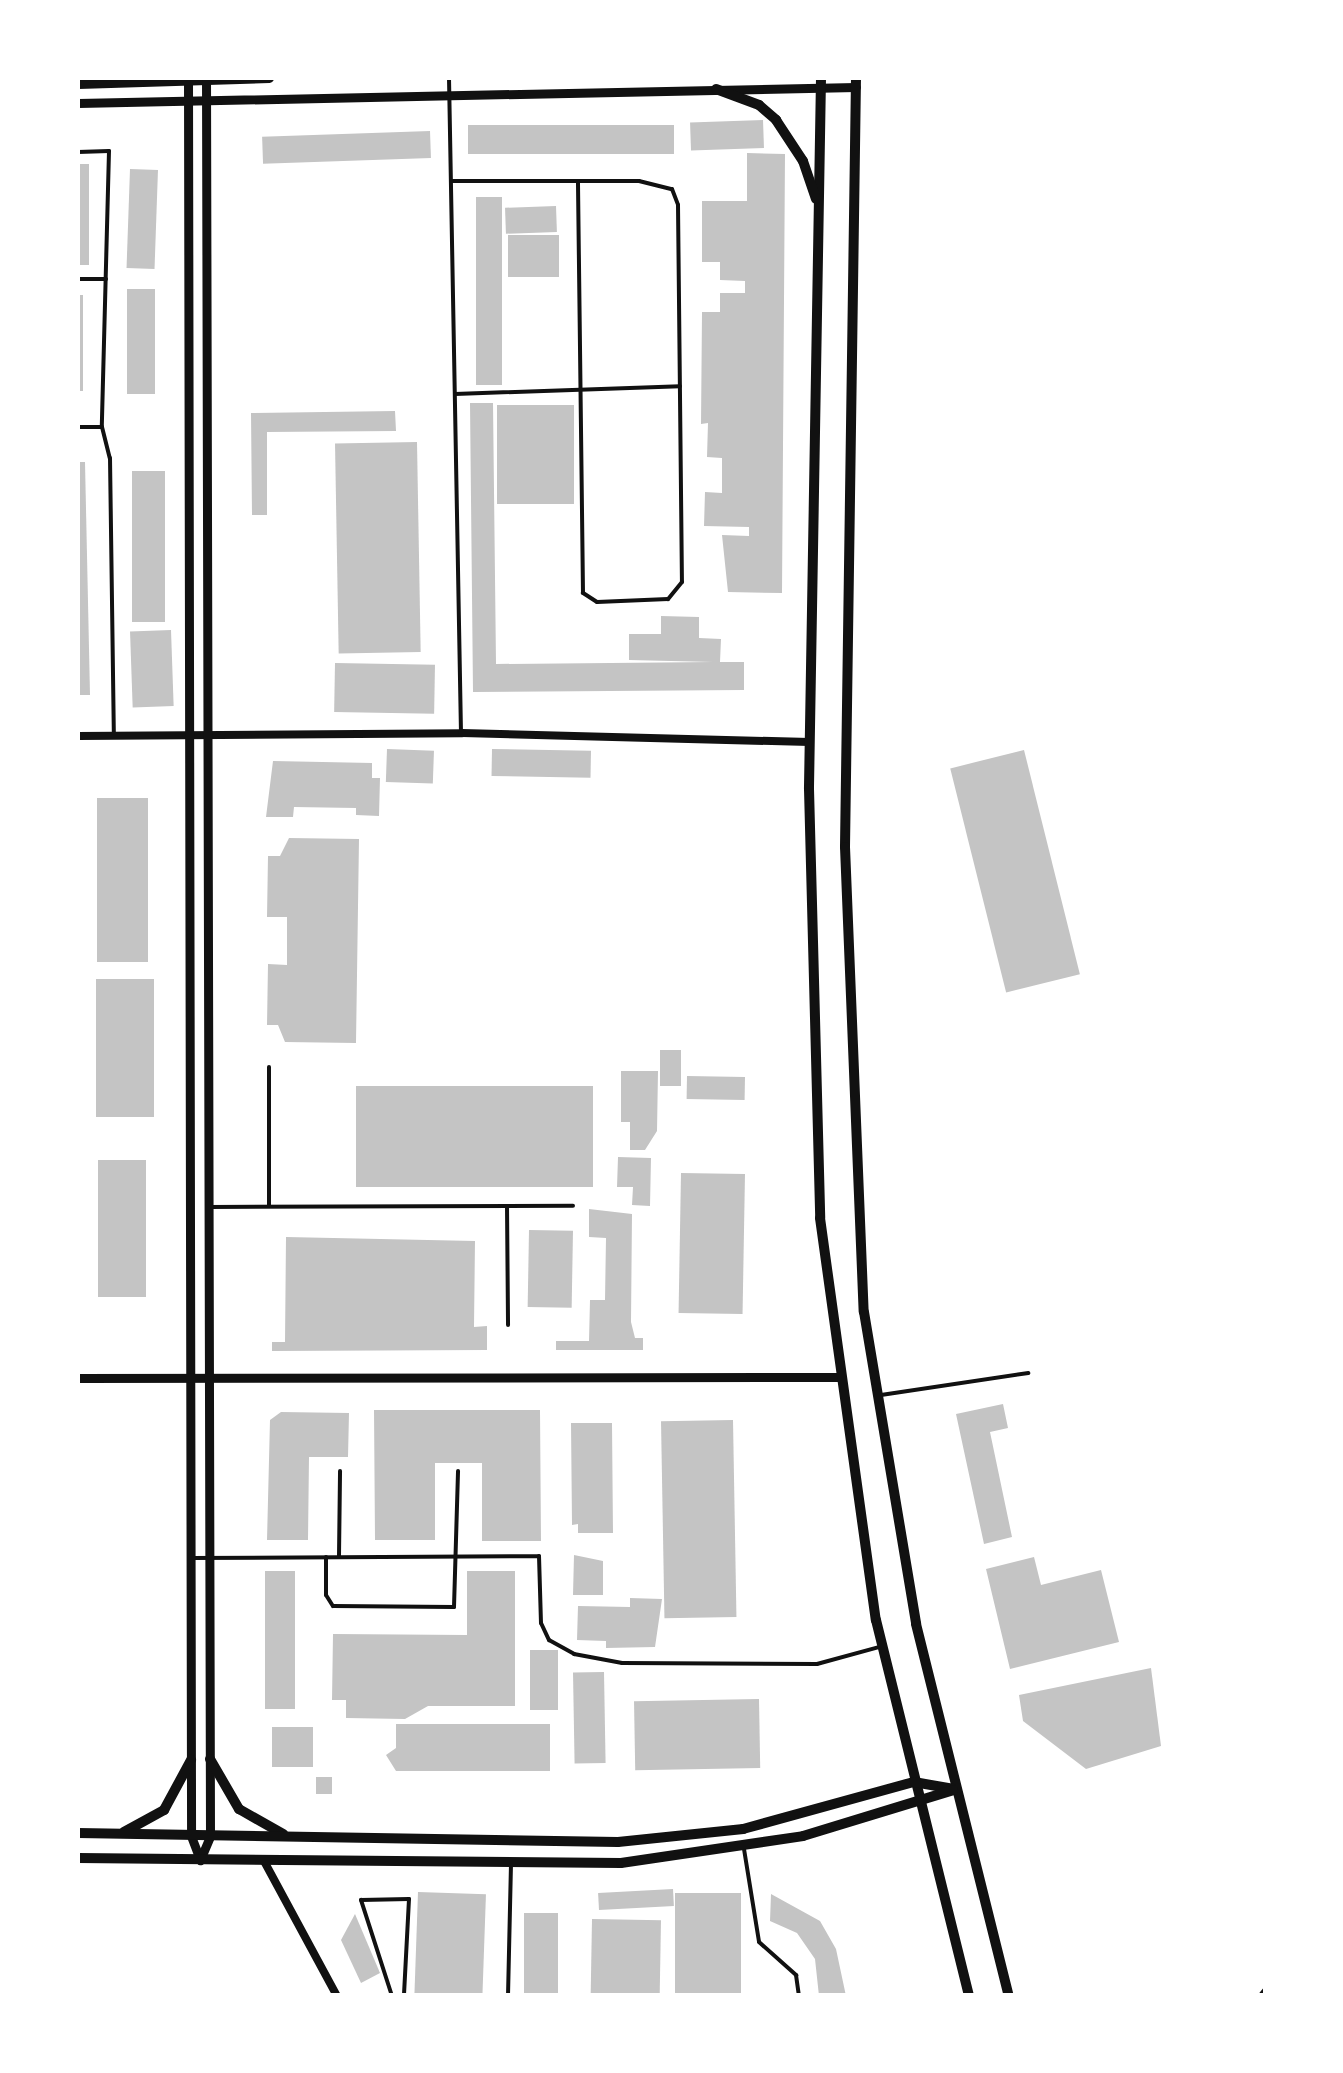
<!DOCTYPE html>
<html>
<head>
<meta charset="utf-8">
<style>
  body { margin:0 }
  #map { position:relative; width:1343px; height:2073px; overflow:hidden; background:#fff; font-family:Georgia,serif }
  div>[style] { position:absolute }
  .building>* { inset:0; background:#c4c4c4; transform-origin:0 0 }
  .path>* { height:2.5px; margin:-1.25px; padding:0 1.25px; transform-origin:1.25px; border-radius:1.25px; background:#111 }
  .service>* { height:4px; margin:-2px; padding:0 2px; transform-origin:2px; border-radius:2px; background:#111 }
  .minor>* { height:8px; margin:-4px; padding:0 4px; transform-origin:4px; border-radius:4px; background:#111 }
  .tertiary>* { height:9px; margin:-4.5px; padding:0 4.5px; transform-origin:4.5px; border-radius:4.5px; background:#111 }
  .secondary>* { height:10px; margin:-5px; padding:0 5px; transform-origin:5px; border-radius:5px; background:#111 }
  span { translate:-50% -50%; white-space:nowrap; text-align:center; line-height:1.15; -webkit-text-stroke:8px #fff; paint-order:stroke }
  .frame { position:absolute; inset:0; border:80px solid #fff; pointer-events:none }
</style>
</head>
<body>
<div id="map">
  <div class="building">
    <i style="left:763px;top:120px;width:28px;height:73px;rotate:88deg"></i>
    <i style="left:674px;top:125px;width:29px;height:206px;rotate:90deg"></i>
    <i style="left:430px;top:131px;width:27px;height:168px;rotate:88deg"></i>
    <i style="clip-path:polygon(747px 153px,785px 154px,782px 593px,728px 592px,722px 535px,749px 536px,749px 527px,704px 526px,705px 492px,722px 493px,722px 458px,707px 457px,708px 423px,701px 424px,702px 312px,720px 312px,720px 293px,745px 293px,745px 281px,720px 280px,720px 262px,702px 262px,702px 201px,747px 201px)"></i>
    <i style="left:78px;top:164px;width:11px;height:101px"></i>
    <i style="left:130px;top:169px;width:28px;height:99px;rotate:2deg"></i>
    <i style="left:476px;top:197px;width:26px;height:188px"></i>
    <i style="left:556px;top:206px;width:26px;height:51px;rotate:88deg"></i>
    <i style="left:559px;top:235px;width:42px;height:51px;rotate:90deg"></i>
    <i style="left:127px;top:289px;width:28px;height:105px"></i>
    <i style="left:78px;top:295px;width:5px;height:96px"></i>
    <i style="clip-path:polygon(470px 403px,493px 403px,496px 664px,713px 662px,629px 660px,629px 634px,661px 634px,661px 616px,699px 617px,699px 638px,721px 639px,720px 662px,744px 662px,744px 690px,473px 692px)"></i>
    <i style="left:497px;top:405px;width:77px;height:99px"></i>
    <i style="clip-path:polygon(395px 411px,396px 431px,267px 432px,267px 515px,252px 515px,251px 413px)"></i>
    <i style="left:417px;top:442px;width:210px;height:82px;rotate:89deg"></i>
    <i style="clip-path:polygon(78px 462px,85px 462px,90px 695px,78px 695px)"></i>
    <i style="left:132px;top:471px;width:33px;height:151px"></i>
    <i style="left:171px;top:630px;width:76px;height:41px;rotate:88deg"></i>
    <i style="left:335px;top:663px;width:100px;height:49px;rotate:1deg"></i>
    <i style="left:387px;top:749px;width:47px;height:33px;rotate:2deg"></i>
    <i style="left:492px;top:749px;width:99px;height:27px;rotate:1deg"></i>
    <i style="left:1024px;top:750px;width:231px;height:76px;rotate:76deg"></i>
    <i style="clip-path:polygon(273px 761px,372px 763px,372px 778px,380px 778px,379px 816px,356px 815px,356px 808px,294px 807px,293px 817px,266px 817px)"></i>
    <i style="left:97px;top:798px;width:51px;height:164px"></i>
    <i style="clip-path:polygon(289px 838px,359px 839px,356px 1043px,285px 1042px,278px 1025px,267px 1025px,268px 964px,287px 965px,287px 917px,267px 917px,268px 856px,280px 856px)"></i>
    <i style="left:96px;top:979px;width:58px;height:138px"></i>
    <i style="left:660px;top:1050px;width:21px;height:36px"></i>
    <i style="clip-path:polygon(621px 1071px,658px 1071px,657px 1131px,645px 1150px,630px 1150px,630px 1122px,621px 1122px)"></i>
    <i style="left:687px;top:1076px;width:58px;height:23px;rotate:1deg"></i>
    <i style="left:593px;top:1086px;width:101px;height:237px;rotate:90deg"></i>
    <i style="clip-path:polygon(618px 1157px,651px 1158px,650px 1206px,632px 1205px,633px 1187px,617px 1187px)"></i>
    <i style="left:98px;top:1160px;width:48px;height:137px"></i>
    <i style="left:681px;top:1173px;width:64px;height:140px;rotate:1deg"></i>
    <i style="clip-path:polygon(589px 1209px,632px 1214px,631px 1322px,635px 1338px,643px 1338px,643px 1350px,556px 1350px,556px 1341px,589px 1341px,590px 1300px,605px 1300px,606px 1238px,589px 1237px)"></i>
    <i style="left:529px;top:1230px;width:44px;height:77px;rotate:1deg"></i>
    <i style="clip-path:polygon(286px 1237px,475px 1241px,474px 1327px,487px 1326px,487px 1350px,272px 1351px,272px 1342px,285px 1342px)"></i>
    <i style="clip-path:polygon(1003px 1404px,1008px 1428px,990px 1432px,1012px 1537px,984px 1544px,956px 1414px)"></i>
    <i style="clip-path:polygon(374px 1410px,540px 1410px,541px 1541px,482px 1541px,482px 1463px,435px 1463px,435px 1540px,375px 1540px)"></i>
    <i style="clip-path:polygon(349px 1413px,348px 1457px,309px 1457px,308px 1540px,267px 1540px,270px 1420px,281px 1412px)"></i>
    <i style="left:733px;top:1420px;width:197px;height:72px;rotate:89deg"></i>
    <i style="clip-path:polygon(571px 1423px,612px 1423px,613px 1533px,578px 1533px,578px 1524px,572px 1525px)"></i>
    <i style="clip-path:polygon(574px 1555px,603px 1561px,603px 1595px,573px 1595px)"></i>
    <i style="clip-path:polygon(1034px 1557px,1041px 1585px,1101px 1570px,1119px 1642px,1010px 1669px,986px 1569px)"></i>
    <i style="left:265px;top:1571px;width:30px;height:138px"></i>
    <i style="clip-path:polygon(467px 1571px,515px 1571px,515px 1706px,428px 1706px,405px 1719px,346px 1718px,346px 1700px,332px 1700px,333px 1634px,467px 1635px)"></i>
    <i style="clip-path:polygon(630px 1598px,662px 1599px,655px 1647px,606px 1648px,606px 1641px,577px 1640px,578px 1606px,630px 1607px)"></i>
    <i style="left:530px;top:1650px;width:28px;height:60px"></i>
    <i style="clip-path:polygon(1151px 1668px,1161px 1746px,1086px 1769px,1023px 1721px,1019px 1695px)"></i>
    <i style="left:604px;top:1672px;width:91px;height:31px;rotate:89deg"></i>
    <i style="left:759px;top:1699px;width:69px;height:125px;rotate:89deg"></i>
    <i style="clip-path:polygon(396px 1724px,550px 1724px,550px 1771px,396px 1771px,386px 1755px,396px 1748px)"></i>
    <i style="left:272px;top:1727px;width:41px;height:40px"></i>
    <i style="left:316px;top:1777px;width:16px;height:17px"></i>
    <i style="left:673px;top:1889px;width:17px;height:75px;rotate:87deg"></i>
    <i style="left:418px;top:1892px;width:68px;height:104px;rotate:2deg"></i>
    <i style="left:675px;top:1893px;width:66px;height:103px"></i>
    <i style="clip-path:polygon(771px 1894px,820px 1921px,836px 1949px,846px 1996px,819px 1996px,815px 1959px,797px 1933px,770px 1921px)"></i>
    <i style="left:524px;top:1913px;width:34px;height:83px"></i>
    <i style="clip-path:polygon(355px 1914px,380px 1973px,361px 1983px,341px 1940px)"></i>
    <i style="left:592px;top:1919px;width:69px;height:77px;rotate:1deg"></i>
  </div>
  <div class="path">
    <i style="left:1258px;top:1996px;width:13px;rotate:-51deg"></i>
  </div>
  <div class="service">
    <i style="left:449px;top:78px;width:655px;rotate:88.95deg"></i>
    <i style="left:78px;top:152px;width:31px;rotate:-2deg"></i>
    <i style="left:109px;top:151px;width:276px;rotate:91.5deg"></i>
    <i style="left:102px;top:427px;width:24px;rotate:180deg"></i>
    <i style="left:451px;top:181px;width:188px"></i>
    <i style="left:639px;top:181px;width:34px;rotate:14deg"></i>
    <i style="left:672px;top:189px;width:17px;rotate:69deg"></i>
    <i style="left:678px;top:205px;width:377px;rotate:89.4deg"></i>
    <i style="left:682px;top:582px;width:22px;rotate:129deg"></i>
    <i style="left:668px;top:599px;width:71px;rotate:177.6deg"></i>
    <i style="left:597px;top:602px;width:17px;rotate:-147deg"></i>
    <i style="left:583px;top:593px;width:411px;rotate:-90.7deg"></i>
    <i style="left:78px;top:279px;width:28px"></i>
    <i style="left:455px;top:394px;width:225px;rotate:-2deg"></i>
    <i style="left:102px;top:427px;width:32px;rotate:76deg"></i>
    <i style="left:110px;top:458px;width:278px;rotate:89.2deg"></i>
    <i style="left:269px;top:1067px;width:139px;rotate:90deg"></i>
    <i style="left:507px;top:1206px;width:119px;rotate:89.5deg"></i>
    <i style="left:209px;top:1207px;width:364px;rotate:-0.2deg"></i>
    <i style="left:881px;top:1395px;width:149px;rotate:-8.5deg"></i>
    <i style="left:339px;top:1556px;width:85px;rotate:-89.3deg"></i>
    <i style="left:326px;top:1557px;width:38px;rotate:90deg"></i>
    <i style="left:326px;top:1595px;width:13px;rotate:58deg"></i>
    <i style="left:333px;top:1606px;width:121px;rotate:0.5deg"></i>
    <i style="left:454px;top:1607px;width:136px;rotate:-88.3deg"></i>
    <i style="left:191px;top:1558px;width:348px;rotate:-0.3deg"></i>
    <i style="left:539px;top:1556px;width:67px;rotate:88.3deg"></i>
    <i style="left:541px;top:1623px;width:19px;rotate:65deg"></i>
    <i style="left:549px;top:1640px;width:29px;rotate:29deg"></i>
    <i style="left:574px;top:1654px;width:49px;rotate:10.6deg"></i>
    <i style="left:622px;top:1663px;width:195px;rotate:0.3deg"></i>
    <i style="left:817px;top:1664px;width:64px;rotate:-15.3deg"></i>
    <i style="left:744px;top:1849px;width:94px;rotate:80.8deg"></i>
    <i style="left:759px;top:1942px;width:50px;rotate:41.7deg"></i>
    <i style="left:796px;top:1975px;width:21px;rotate:82deg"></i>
    <i style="left:392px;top:1996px;width:101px;rotate:-107.9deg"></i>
    <i style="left:361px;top:1900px;width:48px;rotate:-1.2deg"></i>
    <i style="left:409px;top:1899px;width:97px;rotate:93deg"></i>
    <i style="left:508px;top:1996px;width:131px;rotate:-88.7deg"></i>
  </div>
  <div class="minor">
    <i style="left:78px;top:736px;width:384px;rotate:-0.4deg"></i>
    <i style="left:462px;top:733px;width:348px;rotate:1.5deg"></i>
    <i style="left:264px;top:1861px;width:153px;rotate:61.6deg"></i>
  </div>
  <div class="tertiary">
    <i style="left:188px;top:78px;width:1758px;rotate:89.9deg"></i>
    <i style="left:191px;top:1836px;width:26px;rotate:69deg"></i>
    <i style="left:78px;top:84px;width:191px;rotate:-1.8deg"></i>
    <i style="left:78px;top:103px;width:778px;rotate:-1.18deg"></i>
    <i style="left:78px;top:1378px;width:761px;rotate:-0.08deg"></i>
    <i style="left:200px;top:1860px;width:26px;rotate:-67deg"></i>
    <i style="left:210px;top:1836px;width:1758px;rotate:-90.13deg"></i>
  </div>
  <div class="secondary">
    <i style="left:821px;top:78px;width:711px;rotate:90.97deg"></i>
    <i style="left:809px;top:789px;width:429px;rotate:88.5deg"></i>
    <i style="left:820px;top:1218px;width:406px;rotate:82.1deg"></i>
    <i style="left:876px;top:1620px;width:387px;rotate:76.1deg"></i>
    <i style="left:856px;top:78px;width:769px;rotate:90.82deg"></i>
    <i style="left:845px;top:847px;width:465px;rotate:87.7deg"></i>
    <i style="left:864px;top:1312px;width:316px;rotate:80.5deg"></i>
    <i style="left:916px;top:1624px;width:383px;rotate:76deg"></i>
    <i style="left:716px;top:89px;width:46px;rotate:20.4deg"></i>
    <i style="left:759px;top:105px;width:23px;rotate:41deg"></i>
    <i style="left:776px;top:120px;width:49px;rotate:56.6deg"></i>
    <i style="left:803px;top:161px;width:40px;rotate:71.1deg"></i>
    <i style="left:210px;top:1759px;width:58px;rotate:59.9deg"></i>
    <i style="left:239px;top:1809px;width:51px;rotate:29.6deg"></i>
    <i style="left:124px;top:1832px;width:46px;rotate:-28.8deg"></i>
    <i style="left:164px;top:1810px;width:57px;rotate:-61.6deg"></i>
    <i style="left:78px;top:1833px;width:540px;rotate:0.95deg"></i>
    <i style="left:618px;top:1842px;width:126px;rotate:-5.9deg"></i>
    <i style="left:743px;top:1829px;width:177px;rotate:-15.4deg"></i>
    <i style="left:914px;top:1782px;width:39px;rotate:10deg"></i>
    <i style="left:78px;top:1858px;width:543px;rotate:0.53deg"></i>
    <i style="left:621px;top:1863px;width:184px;rotate:-8.4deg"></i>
    <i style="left:803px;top:1836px;width:157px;rotate:-17deg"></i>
  </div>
  <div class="frame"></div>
</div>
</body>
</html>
